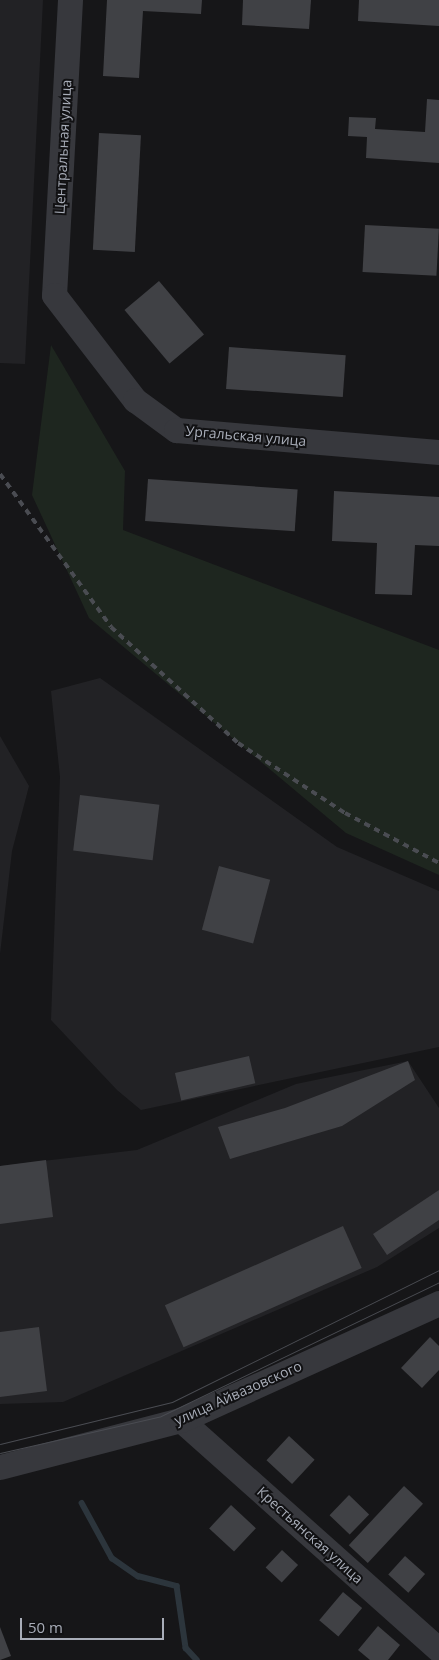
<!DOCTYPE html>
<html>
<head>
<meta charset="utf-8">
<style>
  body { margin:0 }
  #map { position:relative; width:439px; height:1660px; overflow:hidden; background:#161618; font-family:"Open Sans",sans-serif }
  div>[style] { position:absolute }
  .built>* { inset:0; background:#222225 }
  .green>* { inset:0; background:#1e261f }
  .stream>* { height:5.5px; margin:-2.75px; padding:0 2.75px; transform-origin:2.75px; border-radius:2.75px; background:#2c353c }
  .building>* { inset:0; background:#404145; transform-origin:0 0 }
  .minor>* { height:25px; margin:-12.5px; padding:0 12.5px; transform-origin:12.5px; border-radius:12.5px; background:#37383d }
  .tram>* { height:1px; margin:-0.5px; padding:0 0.5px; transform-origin:0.5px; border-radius:0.5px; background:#4a4c52 }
  .rail>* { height:4px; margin-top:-2px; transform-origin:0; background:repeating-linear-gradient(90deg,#4a4c52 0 6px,transparent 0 11px) }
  span { translate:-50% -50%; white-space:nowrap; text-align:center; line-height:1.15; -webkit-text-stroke:4px #111113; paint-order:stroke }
  .street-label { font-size:14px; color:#a8adb8 }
  .scale { position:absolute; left:20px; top:1618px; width:144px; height:22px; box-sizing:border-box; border:2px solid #a8adb8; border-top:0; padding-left:6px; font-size:15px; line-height:18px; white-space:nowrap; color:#a8adb8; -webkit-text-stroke:4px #111113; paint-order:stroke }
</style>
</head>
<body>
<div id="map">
  <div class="built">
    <i style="clip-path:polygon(0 0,43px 0,25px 364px,0 363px)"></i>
    <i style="clip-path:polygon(100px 678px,337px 847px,439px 891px,439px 1047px,141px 1110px,117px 1090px,51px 1020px,60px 777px,51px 691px)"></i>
    <i style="clip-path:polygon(0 736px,29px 786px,12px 851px,0 954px)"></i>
    <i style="clip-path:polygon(408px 1061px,439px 1108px,439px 1228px,377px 1267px,63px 1402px,0 1404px,0 1166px,137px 1150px,296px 1084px)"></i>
  </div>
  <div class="green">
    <i style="clip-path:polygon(51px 345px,125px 471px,123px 530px,439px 650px,439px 875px,346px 833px,89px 618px,32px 495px)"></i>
  </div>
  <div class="stream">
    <i style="left:82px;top:1503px;width:63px;rotate:61.4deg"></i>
    <i style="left:112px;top:1558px;width:32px;rotate:35deg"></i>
    <i style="left:138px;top:1576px;width:40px;rotate:14.4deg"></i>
    <i style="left:177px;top:1586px;width:63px;rotate:81.7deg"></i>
    <i style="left:186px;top:1648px;width:16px;rotate:47deg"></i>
  </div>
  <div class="building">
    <i style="clip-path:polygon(107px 0,202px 0,201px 14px,143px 11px,139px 78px,103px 76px)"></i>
    <i style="clip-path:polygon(243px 0,311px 0,309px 29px,242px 25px)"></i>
    <i style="clip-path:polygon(359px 0,439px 0,439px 26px,358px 21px)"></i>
    <i style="clip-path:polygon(427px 99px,439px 100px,439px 163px,366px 158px,367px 137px,348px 136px,349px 117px,376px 118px,375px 129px,425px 132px)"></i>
    <i style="left:99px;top:133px;width:42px;height:117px;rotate:3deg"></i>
    <i style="left:365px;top:225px;width:74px;height:47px;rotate:3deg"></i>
    <i style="left:159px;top:281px;width:70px;height:45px;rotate:50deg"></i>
    <i style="left:229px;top:347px;width:117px;height:42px;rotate:4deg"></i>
    <i style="left:148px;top:479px;width:150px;height:42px;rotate:4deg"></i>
    <i style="clip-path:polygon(334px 491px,439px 497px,439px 546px,415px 545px,412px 595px,375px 594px,377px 543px,332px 541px)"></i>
    <i style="left:80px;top:795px;width:80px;height:56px;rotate:7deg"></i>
    <i style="left:219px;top:866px;width:53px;height:66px;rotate:15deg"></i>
    <i style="left:249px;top:1056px;width:28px;height:76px;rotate:77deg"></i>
    <i style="clip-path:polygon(408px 1061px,415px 1080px,342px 1126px,230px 1159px,218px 1127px,285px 1108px)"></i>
    <i style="clip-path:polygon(46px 1160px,53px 1217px,0 1224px,0 1166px)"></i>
    <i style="clip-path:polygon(439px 1190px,439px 1220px,387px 1255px,373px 1234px)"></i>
    <i style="left:343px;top:1226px;width:46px;height:195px;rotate:66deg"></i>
    <i style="clip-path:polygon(39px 1327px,47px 1391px,0 1397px,0 1332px)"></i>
    <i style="clip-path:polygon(430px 1337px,439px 1346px,439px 1370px,422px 1388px,401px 1368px)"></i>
    <i style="left:289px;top:1436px;width:35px;height:33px;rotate:43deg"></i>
    <i style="left:404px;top:1486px;width:26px;height:81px;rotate:43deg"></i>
    <i style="left:349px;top:1495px;width:28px;height:28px;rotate:44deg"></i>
    <i style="left:231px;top:1505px;width:34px;height:32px;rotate:43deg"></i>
    <i style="left:282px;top:1550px;width:22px;height:24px;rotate:43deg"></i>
    <i style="left:405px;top:1556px;width:27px;height:25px;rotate:42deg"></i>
    <i style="left:343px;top:1592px;width:25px;height:37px;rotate:40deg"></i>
    <i style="clip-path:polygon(378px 1626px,400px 1645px,388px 1660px,370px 1660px,358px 1650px)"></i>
    <i style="clip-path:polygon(0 1627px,11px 1656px,0 1660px)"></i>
  </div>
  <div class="minor">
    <i style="left:70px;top:0;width:295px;rotate:93.1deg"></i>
    <i style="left:54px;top:295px;width:133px;rotate:52.4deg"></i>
    <i style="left:135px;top:400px;width:51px;rotate:36.2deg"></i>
    <i style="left:176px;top:430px;width:264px;rotate:4.8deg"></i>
    <i style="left:181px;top:1420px;width:346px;rotate:41.7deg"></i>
    <i style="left:0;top:1467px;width:187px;rotate:-14.6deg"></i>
    <i style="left:181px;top:1420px;width:283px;rotate:-24.4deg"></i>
  </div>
  <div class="tram">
    <i style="left:0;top:1444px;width:177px;rotate:-13.7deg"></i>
    <i style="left:172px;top:1402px;width:298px;rotate:-26.3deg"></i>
    <i style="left:0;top:1453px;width:165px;rotate:-12.9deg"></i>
    <i style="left:161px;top:1416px;width:309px;rotate:-25.7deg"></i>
  </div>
  <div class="rail">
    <i style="left:0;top:474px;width:189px;rotate:54deg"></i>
    <i style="left:111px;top:627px;width:172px;rotate:42.4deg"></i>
    <i style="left:238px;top:743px;width:128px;rotate:33.2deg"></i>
    <i style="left:345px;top:813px;width:106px;rotate:28deg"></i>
  </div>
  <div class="street-label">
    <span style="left:63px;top:147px;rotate:-87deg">Центральная улица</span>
    <span style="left:246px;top:436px;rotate:5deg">Ургальская улица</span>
    <span style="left:238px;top:1393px;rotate:-24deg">улица Айвазовского</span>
    <span style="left:310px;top:1535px;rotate:42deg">Крестьянская улица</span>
  </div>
  <div class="scale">50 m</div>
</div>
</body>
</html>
